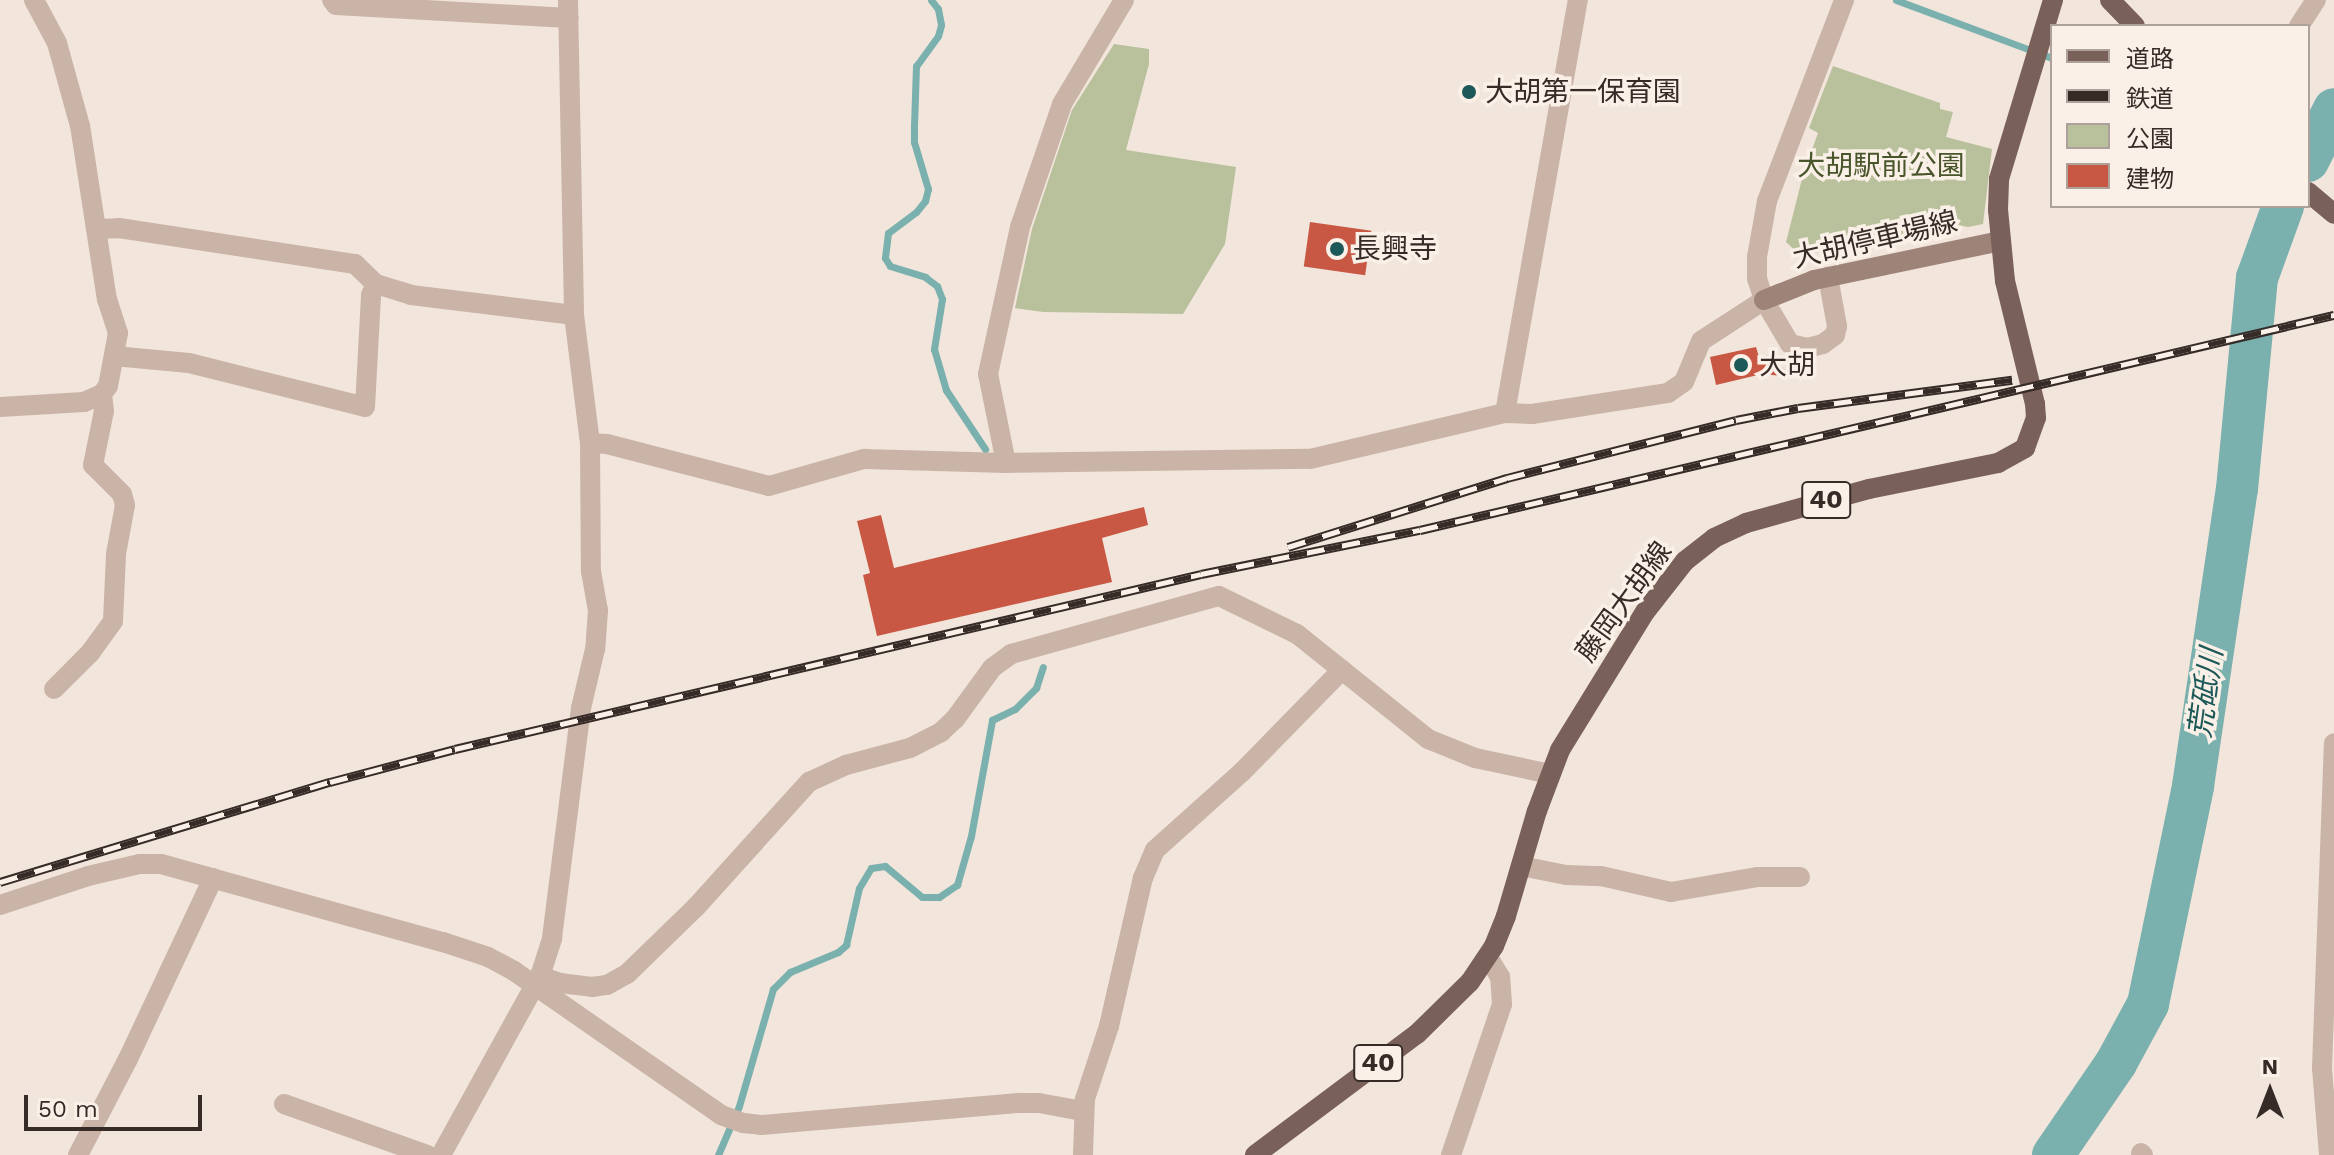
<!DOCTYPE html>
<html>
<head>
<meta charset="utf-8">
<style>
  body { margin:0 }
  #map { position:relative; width:2334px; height:1155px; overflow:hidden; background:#f2e5db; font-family:"Work Sans","Noto Sans JP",sans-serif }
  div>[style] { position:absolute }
  .green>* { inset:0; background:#b8c19b }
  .stream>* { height:7px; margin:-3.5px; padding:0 3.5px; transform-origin:3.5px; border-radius:3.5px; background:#7ab0ad }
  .river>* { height:42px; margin:-21px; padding:0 21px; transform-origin:21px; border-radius:21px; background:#7ab0ad }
  .building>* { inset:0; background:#c85844; transform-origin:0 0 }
  .minor>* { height:20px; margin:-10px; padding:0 10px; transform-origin:10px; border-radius:10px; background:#cab4a7 }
  .tertiary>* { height:20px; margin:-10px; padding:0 10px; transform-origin:10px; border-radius:10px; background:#cab4a7 }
  .secondary>* { height:20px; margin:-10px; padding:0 10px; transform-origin:10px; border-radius:10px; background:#9e8378 }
  .primary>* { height:20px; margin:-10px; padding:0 10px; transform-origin:10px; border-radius:10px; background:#796058 }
  .rail>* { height:9px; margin-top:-4.5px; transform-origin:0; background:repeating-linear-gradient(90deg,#faf0e7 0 18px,#372b28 0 36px); box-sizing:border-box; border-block:2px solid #372b28 }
  .dots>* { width:22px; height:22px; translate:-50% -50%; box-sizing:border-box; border:4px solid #faf0e7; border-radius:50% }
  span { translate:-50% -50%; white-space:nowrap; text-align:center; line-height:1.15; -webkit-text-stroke:7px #faf0e7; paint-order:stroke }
  .shield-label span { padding:2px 6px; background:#faf0e7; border:2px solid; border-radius:6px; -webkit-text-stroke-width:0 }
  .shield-label { font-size:26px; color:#372b28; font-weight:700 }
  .poi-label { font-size:28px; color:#372b28 }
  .left { translate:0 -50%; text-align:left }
  .park-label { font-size:28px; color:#49552b }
  .street-label { font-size:28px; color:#372b28 }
  .water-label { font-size:30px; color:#1c5958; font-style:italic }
  .legend { position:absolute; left:2050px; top:24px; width:260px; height:184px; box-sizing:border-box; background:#faf0e7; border:2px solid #aca19b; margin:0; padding:10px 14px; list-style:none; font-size:24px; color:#372b28 }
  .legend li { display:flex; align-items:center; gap:16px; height:40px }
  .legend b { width:40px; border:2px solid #aca19b }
  .north { position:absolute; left:2230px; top:1051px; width:80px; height:80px; -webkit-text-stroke:6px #faf0e7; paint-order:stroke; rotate:0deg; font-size:22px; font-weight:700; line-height:32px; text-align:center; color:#372b28 }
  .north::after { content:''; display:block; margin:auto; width:28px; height:36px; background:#372b28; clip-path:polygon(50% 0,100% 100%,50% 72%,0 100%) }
  .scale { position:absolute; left:24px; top:1095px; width:178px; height:36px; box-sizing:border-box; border:4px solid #372b28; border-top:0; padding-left:10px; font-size:24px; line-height:28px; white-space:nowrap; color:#372b28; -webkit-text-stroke:6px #faf0e7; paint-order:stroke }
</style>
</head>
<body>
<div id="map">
  <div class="green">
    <i style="clip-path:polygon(1114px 44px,1149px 49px,1149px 64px,1126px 150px,1236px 167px,1225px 244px,1183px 314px,1043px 312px,1015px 308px,1032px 229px,1072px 110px)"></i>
    <i style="clip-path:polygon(1833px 66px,1940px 103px,1940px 109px,1953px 112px,1946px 137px,1992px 149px,1983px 224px,1968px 227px,1954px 224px,1801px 256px,1786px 242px,1803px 175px,1818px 133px,1809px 128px)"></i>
  </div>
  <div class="stream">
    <i style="left:931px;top:0;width:11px;rotate:52deg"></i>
    <i style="left:938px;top:9px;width:16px;rotate:79deg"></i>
    <i style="left:941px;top:25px;width:11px;rotate:105deg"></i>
    <i style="left:938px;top:36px;width:37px;rotate:126deg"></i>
    <i style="left:916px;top:66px;width:59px;rotate:91.9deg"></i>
    <i style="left:914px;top:125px;width:17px;rotate:90deg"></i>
    <i style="left:914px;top:142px;width:49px;rotate:73.4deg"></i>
    <i style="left:928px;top:189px;width:12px;rotate:104deg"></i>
    <i style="left:925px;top:201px;width:14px;rotate:129deg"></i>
    <i style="left:916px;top:212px;width:35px;rotate:143deg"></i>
    <i style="left:888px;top:233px;width:25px;rotate:97deg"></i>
    <i style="left:885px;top:258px;width:9px;rotate:58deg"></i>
    <i style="left:890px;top:266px;width:37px;rotate:17deg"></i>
    <i style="left:925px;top:277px;width:15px;rotate:37deg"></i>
    <i style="left:937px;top:286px;width:14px;rotate:69deg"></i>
    <i style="left:942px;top:299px;width:51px;rotate:99.1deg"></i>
    <i style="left:934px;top:349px;width:43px;rotate:73.7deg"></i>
    <i style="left:946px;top:390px;width:71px;rotate:56.5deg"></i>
    <i style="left:1896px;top:0;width:166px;rotate:20.4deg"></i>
    <i style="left:718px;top:1155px;width:53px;rotate:-66.8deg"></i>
    <i style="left:739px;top:1106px;width:122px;rotate:-73.8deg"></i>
    <i style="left:773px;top:989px;width:24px;rotate:-45deg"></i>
    <i style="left:790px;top:972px;width:52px;rotate:-22.6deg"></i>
    <i style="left:838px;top:952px;width:11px;rotate:-41deg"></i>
    <i style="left:846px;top:945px;width:58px;rotate:-77.2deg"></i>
    <i style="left:859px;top:888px;width:23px;rotate:-59deg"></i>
    <i style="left:871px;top:868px;width:14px;rotate:-8deg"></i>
    <i style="left:885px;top:866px;width:48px;rotate:40deg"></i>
    <i style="left:922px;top:897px;width:17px"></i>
    <i style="left:939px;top:897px;width:22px;rotate:-34deg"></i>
    <i style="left:957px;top:885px;width:51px;rotate:-74.1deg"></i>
    <i style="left:971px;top:836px;width:118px;rotate:-79.7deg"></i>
    <i style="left:992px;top:720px;width:25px;rotate:-26deg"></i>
    <i style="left:1015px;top:709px;width:30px;rotate:-45deg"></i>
    <i style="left:1036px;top:688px;width:22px;rotate:-72deg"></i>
  </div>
  <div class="river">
    <i style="left:2308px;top:161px;width:58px;rotate:-63.4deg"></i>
    <i style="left:2053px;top:1155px;width:112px;rotate:-55.6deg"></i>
    <i style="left:2116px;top:1063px;width:67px;rotate:-61.5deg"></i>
    <i style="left:2148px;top:1004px;width:223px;rotate:-78.3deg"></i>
    <i style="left:2193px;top:786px;width:300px;rotate:-81.6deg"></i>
    <i style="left:2237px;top:489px;width:212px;rotate:-84.6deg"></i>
    <i style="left:2257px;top:278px;width:77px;rotate:-70.1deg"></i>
  </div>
  <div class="building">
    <i style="left:1310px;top:222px;width:62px;height:45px;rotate:8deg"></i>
    <i style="clip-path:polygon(1756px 347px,1759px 357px,1768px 355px,1793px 377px,1762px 374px,1716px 385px,1710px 357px)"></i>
    <i style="clip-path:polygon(1144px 507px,1148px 525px,1102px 538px,1112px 582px,877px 636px,863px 575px,870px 573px,857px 521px,881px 515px,894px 568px)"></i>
  </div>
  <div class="minor">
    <i style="left:332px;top:0;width:6px;rotate:51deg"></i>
    <i style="left:336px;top:5px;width:233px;rotate:3.2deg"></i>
    <i style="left:568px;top:0;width:315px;rotate:88.9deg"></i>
    <i style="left:574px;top:315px;width:129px;rotate:82.9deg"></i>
    <i style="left:590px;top:443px;width:128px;rotate:89.6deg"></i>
    <i style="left:591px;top:571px;width:40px;rotate:80deg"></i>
    <i style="left:598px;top:610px;width:39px;rotate:94deg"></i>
    <i style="left:595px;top:649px;width:61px;rotate:103.3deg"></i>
    <i style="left:581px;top:708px;width:96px;rotate:97.2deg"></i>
    <i style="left:2299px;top:26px;width:31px;rotate:-57deg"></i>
    <i style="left:96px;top:229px;width:23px;rotate:-2deg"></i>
    <i style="left:119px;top:228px;width:239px;rotate:8.7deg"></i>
    <i style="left:355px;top:264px;width:29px;rotate:44deg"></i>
    <i style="left:376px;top:284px;width:37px;rotate:17deg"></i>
    <i style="left:411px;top:295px;width:164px;rotate:7deg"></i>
    <i style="left:114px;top:356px;width:75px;rotate:5.3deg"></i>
    <i style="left:189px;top:363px;width:181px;rotate:14deg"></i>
    <i style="left:365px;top:407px;width:112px;rotate:-86.9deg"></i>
    <i style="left:371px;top:295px;width:12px;rotate:-66deg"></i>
    <i style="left:0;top:407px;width:84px;rotate:-3.4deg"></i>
    <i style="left:84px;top:402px;width:20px;rotate:-24deg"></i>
    <i style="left:102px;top:394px;width:10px;rotate:-53deg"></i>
    <i style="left:108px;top:386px;width:54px;rotate:-79.3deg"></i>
    <i style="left:118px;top:333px;width:35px;rotate:-108deg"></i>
    <i style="left:107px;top:300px;width:176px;rotate:-98.8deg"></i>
    <i style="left:80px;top:126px;width:86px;rotate:-105.5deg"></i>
    <i style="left:57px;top:43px;width:49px;rotate:-118.1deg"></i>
    <i style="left:1505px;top:413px;width:419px;rotate:-80deg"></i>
    <i style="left:590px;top:443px;width:17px;rotate:3deg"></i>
    <i style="left:607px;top:444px;width:167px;rotate:14.5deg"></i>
    <i style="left:769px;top:486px;width:99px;rotate:-15.9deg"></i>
    <i style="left:864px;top:459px;width:142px;rotate:1.6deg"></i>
    <i style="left:1006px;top:463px;width:304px;rotate:-0.8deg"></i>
    <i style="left:1310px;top:459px;width:200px;rotate:-13.3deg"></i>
    <i style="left:1505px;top:413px;width:27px;rotate:2deg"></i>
    <i style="left:1532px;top:414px;width:138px;rotate:-8.8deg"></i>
    <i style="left:1668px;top:393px;width:19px;rotate:-35deg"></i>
    <i style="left:1684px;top:382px;width:44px;rotate:-67.5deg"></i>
    <i style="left:1701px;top:341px;width:75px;rotate:-33.1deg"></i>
    <i style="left:1764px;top:300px;width:23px;rotate:-108deg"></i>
    <i style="left:1757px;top:278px;width:21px;rotate:-90deg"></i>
    <i style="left:1757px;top:257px;width:57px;rotate:-79.9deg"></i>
    <i style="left:1767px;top:201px;width:215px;rotate:-69deg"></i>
    <i style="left:1006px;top:463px;width:91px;rotate:-101.4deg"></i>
    <i style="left:988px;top:374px;width:150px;rotate:-77.7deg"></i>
    <i style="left:1020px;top:227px;width:130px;rotate:-71.1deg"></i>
    <i style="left:1062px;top:104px;width:121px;rotate:-59.2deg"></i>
    <i style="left:54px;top:689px;width:51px;rotate:-45deg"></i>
    <i style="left:90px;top:653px;width:39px;rotate:-54deg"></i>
    <i style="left:113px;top:621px;width:67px;rotate:-87.4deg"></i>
    <i style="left:116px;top:554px;width:50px;rotate:-79.6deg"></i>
    <i style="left:125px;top:505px;width:11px;rotate:-105deg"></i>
    <i style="left:122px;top:494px;width:41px;rotate:-135deg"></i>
    <i style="left:93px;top:465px;width:55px;rotate:-78.5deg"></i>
    <i style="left:104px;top:411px;width:17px;rotate:-97deg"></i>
    <i style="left:1521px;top:866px;width:46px;rotate:11.3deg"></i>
    <i style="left:1566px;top:875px;width:35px;rotate:2deg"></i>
    <i style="left:1601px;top:876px;width:72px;rotate:12.9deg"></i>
    <i style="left:1671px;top:892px;width:87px;rotate:-9.9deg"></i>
    <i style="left:1757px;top:877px;width:43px"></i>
    <i style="left:0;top:905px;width:93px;rotate:-18.2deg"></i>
    <i style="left:88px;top:876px;width:53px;rotate:-13deg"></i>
    <i style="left:140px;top:864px;width:21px"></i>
    <i style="left:161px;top:864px;width:293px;rotate:15.5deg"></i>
    <i style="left:443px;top:942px;width:47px;rotate:18.4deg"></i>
    <i style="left:488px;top:957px;width:30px;rotate:28deg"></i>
    <i style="left:514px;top:971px;width:252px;rotate:34.8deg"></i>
    <i style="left:721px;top:1115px;width:23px;rotate:20deg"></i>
    <i style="left:743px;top:1123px;width:18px;rotate:6deg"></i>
    <i style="left:761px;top:1125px;width:259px;rotate:-4.9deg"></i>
    <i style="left:1019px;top:1103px;width:20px"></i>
    <i style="left:1039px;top:1103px;width:45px;rotate:10.3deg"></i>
    <i style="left:540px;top:976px;width:21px;rotate:19deg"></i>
    <i style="left:560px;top:983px;width:32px;rotate:7deg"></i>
    <i style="left:592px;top:987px;width:15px;rotate:-8deg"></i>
    <i style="left:607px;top:985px;width:23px;rotate:-29deg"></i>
    <i style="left:627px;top:974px;width:96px;rotate:-44.2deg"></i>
    <i style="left:696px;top:907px;width:169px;rotate:-47.9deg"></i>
    <i style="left:809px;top:782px;width:41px;rotate:-24.7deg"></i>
    <i style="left:846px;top:765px;width:66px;rotate:-14.9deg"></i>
    <i style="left:910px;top:748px;width:35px;rotate:-27deg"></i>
    <i style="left:941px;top:732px;width:19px;rotate:-43deg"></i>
    <i style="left:955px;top:719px;width:63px;rotate:-54deg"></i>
    <i style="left:992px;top:668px;width:24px;rotate:-36deg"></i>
    <i style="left:1011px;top:654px;width:216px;rotate:-15.6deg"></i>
    <i style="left:1219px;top:596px;width:87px;rotate:26deg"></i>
    <i style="left:1297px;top:634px;width:168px;rotate:38.7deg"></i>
    <i style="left:1428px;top:739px;width:51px;rotate:22deg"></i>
    <i style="left:1475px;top:758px;width:77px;rotate:12deg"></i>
    <i style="left:284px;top:1104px;width:152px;rotate:19.6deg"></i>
    <i style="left:2141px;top:1153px;width:3px;rotate:45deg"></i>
    <i style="left:78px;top:1155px;width:108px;rotate:-62.5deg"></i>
    <i style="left:128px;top:1059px;width:200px;rotate:-64.8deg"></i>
    <i style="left:1083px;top:1155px;width:56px;rotate:-88deg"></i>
    <i style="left:1085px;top:1099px;width:77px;rotate:-71.8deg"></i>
    <i style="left:1109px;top:1026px;width:152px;rotate:-77.1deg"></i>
    <i style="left:1143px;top:878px;width:30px;rotate:-67deg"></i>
    <i style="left:1155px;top:850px;width:117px;rotate:-41.9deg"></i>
    <i style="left:1242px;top:772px;width:143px;rotate:-45.6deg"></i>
    <i style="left:1451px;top:1155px;width:159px;rotate:-71.3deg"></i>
    <i style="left:1502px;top:1004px;width:27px;rotate:-94deg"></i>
    <i style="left:1500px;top:977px;width:23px;rotate:-121deg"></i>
    <i style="left:2329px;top:1155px;width:87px;rotate:-94.6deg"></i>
    <i style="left:2322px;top:1068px;width:325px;rotate:-87.9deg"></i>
  </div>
  <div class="tertiary">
    <i style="left:1764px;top:300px;width:51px;rotate:59.4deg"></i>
    <i style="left:1790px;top:344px;width:17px;rotate:13deg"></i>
    <i style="left:1807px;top:348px;width:16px;rotate:-14deg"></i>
    <i style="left:1823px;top:344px;width:15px;rotate:-37deg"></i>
    <i style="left:1835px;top:335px;width:9px;rotate:-77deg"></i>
    <i style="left:1837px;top:326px;width:50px;rotate:-100.4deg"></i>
    <i style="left:441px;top:1155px;width:205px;rotate:-61.1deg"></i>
    <i style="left:540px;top:976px;width:40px;rotate:-72deg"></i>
    <i style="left:552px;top:938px;width:136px;rotate:-82.8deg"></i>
  </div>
  <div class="secondary">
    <i style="left:1764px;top:300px;width:54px;rotate:-21.8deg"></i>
    <i style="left:1814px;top:280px;width:190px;rotate:-11.8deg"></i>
  </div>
  <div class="primary">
    <i style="left:2110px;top:0;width:36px;rotate:46deg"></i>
    <i style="left:2308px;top:192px;width:34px;rotate:40deg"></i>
    <i style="left:1255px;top:1155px;width:202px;rotate:-36.8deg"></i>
    <i style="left:1417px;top:1034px;width:74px;rotate:-44.5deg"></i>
    <i style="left:1470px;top:982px;width:43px;rotate:-56.3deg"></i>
    <i style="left:1494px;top:946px;width:32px;rotate:-68deg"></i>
    <i style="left:1506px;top:916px;width:109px;rotate:-73.6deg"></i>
    <i style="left:1537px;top:811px;width:65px;rotate:-69.3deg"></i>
    <i style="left:1560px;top:750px;width:162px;rotate:-58.4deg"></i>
    <i style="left:1645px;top:612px;width:65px;rotate:-51.9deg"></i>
    <i style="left:1685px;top:561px;width:37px;rotate:-38deg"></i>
    <i style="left:1714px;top:538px;width:35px;rotate:-25deg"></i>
    <i style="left:1746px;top:523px;width:128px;rotate:-15.5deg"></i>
    <i style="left:1869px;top:489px;width:132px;rotate:-11.4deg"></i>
    <i style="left:1998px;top:463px;width:31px;rotate:-29deg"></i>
    <i style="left:2025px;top:448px;width:32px;rotate:-70deg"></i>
    <i style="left:2036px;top:418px;width:14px;rotate:-94deg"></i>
    <i style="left:2035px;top:404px;width:127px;rotate:-103.7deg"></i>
    <i style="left:2005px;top:281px;width:71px;rotate:-95.6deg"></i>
    <i style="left:1998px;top:210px;width:31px;rotate:-88deg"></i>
    <i style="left:1999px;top:179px;width:187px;rotate:-73.2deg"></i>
  </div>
  <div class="rail">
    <i style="left:1288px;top:547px;width:230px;rotate:-17.5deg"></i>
    <i style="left:1507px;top:478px;width:236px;rotate:-14.2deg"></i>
    <i style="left:1736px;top:420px;width:63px;rotate:-11deg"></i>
    <i style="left:1798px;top:408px;width:216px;rotate:-7.5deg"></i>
    <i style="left:0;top:882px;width:345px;rotate:-16.9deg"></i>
    <i style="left:330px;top:782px;width:129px;rotate:-14.8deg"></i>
    <i style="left:455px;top:749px;width:766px;rotate:-13.2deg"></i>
    <i style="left:1201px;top:574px;width:223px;rotate:-11.4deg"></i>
    <i style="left:1420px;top:530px;width:939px;rotate:-13.24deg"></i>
  </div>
  <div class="dots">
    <i style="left:1469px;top:92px;background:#1c5958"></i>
    <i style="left:1337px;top:249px;background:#1c5958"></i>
    <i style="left:1741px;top:365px;background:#1c5958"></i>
  </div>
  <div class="shield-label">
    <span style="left:1826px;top:500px">40</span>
    <span style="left:1378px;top:1063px">40</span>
  </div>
  <div class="poi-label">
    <span class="left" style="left:1485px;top:92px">大胡第一保育園</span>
    <span class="left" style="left:1353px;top:249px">長興寺</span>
    <span class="left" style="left:1759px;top:365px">大胡</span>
  </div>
  <div class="park-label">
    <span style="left:1881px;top:166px">大胡駅前公園</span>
  </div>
  <div class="street-label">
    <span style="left:1875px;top:240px;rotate:-13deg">大胡停車場線</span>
    <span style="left:1624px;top:602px;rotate:-54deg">藤岡大胡線</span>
  </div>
  <div class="water-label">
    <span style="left:2206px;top:693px;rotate:-82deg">荒砥川</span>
  </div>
  <ul class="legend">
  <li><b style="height:10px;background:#796058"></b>道路</li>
  <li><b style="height:10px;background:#372b28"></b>鉄道</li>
  <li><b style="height:22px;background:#b8c19b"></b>公園</li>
  <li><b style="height:22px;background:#c85844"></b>建物</li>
  </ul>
  <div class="north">N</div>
  <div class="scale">50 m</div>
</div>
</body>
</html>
